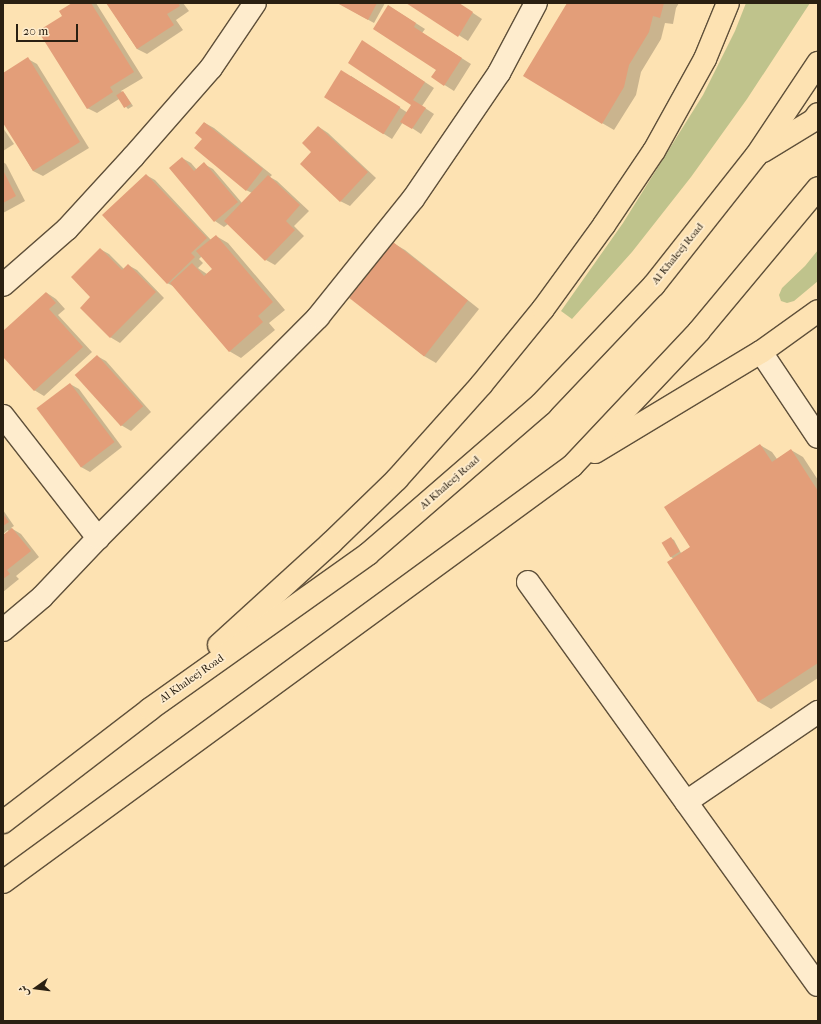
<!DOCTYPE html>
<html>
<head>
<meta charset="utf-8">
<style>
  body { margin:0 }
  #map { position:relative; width:821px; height:1024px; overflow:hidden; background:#fde2b2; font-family:"IM FELL French Canon",Amiri,serif }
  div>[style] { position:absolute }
  .green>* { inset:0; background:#bfc38c }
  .shadow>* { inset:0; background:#0003 }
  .building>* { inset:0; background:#e39e79; transform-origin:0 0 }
  .roads { filter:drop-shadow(1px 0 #5f503a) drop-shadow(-1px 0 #5f503a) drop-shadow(0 1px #5f503a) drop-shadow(0 -1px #5f503a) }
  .minor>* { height:22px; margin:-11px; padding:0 11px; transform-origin:11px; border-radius:11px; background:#feeccd }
  .major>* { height:22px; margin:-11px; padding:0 11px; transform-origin:11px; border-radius:11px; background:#fde2b2 }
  span { translate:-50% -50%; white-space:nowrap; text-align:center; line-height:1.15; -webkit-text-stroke:3.5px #feeccd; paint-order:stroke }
  .street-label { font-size:11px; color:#2a2012 }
  .frame { position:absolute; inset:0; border:4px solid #2a2012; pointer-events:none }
  .north { position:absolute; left:16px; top:968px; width:40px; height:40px; -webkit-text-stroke:3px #feeccd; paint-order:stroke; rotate:256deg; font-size:11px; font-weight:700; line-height:16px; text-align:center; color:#2a2012 }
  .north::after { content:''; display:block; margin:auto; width:14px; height:18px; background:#2a2012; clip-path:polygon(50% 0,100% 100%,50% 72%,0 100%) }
  .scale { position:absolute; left:16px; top:24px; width:62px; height:18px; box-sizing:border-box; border:2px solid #2a2012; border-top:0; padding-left:5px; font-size:12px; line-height:14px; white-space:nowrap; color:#2a2012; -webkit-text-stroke:3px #feeccd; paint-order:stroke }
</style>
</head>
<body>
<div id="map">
  <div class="green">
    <i style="clip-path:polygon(746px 3px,810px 3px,747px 99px,691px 177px,632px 252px,572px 319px,561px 311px,623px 223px,703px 95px,735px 31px)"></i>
    <i style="clip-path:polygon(818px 250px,818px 281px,794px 301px,787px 303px,781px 301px,779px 295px,782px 288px,805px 266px)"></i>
  </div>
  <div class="shadow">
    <i style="clip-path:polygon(74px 3px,96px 3px,143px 78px,121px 91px,125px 94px,133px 106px,128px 109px,119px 99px,97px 113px,87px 108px)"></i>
    <i style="clip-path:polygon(107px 3px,183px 3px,189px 11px,176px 20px,183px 30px,147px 54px,137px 49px)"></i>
    <i style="clip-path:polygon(338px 3px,385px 3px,374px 23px)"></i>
    <i style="clip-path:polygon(408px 3px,458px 3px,482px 19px,468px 41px)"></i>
    <i style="clip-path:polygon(568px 3px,679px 3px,676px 8px,673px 24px,665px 23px,661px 39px,641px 72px,636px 95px,614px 130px,602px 123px)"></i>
    <i style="clip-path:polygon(389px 6px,425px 29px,422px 33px,471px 64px,454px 91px,432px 77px,437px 69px)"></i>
    <i style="clip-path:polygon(372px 47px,434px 88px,422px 106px,434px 114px,421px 134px,403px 122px,392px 139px,325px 97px,351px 76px,408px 113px,413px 105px)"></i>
    <i style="clip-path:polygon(28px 59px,37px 64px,89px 148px,43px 176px,33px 171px,3px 121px,3px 74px)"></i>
    <i style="clip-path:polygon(205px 123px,214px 128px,272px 175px,270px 177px,277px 181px,309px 211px,294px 226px,304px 236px,275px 265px,266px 260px,228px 224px,224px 227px,215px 221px,170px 168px,182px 158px,191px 163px,197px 170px,204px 164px,213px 169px,242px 203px,252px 193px,246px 190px,204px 139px)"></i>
    <i style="clip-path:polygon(319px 127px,328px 133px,376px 178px,350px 206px,340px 201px,313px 152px)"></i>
    <i style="clip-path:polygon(3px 128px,14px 144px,3px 151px)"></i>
    <i style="clip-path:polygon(3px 162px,6px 164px,25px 201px,3px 213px)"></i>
    <i style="clip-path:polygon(evenodd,146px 175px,155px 180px,211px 240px,216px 236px,228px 243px,285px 310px,269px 323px,275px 330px,241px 358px,229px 351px,175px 287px,167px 283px,146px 175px,202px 256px,213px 269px,207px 274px,198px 268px,203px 263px,199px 259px,202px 256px)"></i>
    <i style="clip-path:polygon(393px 243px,405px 250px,479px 309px,436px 363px,424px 356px,350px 297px)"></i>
    <i style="clip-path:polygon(100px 249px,109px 254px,124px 269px,128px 265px,137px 270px,164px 298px,120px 343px,110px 337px,92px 297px)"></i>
    <i style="clip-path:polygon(47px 293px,56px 299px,65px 309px,58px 315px,92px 352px,44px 396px,34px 390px,3px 355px,3px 332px)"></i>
    <i style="clip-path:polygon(97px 356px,106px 361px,151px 412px,131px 431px,121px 425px)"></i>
    <i style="clip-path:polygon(70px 384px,79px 389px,122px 447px,90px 472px,81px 467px)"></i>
    <i style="clip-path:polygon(760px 445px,772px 452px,777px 459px,791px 450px,803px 457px,818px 480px,818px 678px,771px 709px,759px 702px,668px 562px,674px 559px,671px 557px,671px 538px,674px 540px,681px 553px,691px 547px)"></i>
    <i style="clip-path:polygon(3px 510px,14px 526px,11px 528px,21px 534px,39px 557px,16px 576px,19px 579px,3px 592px,3px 536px,9px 532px,8px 530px,3px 534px)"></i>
  </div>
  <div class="building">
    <i style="clip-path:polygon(72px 3px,91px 3px,134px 72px,110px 87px,113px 92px,87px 109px,38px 31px,62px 16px,59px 11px)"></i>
    <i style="clip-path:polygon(106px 3px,178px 3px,180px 6px,167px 14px,174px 25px,137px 49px)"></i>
    <i style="clip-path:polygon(337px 3px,377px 3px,368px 20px)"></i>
    <i style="clip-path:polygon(406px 3px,459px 3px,473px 12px,458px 37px)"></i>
    <i style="clip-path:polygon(567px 3px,664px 3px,660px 18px,653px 16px,649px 32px,629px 65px,624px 87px,602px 124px,523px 76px)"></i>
    <i style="clip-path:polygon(388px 5px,416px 23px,414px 27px,462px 58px,444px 86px,431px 77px,436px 70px,373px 29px)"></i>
    <i style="clip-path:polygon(362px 40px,425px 82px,413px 100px,426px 108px,412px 129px,400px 122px,411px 105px,348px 63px)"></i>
    <i style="clip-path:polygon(28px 57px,80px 142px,33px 171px,3px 123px,3px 73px)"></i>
    <i style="left:341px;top:70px;width:70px;height:32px;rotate:32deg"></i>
    <i style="left:123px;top:91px;width:15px;height:8px;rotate:58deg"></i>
    <i style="clip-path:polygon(204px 122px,263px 169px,246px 191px,194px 148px,202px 139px,195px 133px)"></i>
    <i style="clip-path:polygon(318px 126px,368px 172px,340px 202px,300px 164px,311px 152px,302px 143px)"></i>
    <i style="clip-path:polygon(182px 157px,194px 171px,204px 162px,238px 202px,214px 222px,169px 168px)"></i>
    <i style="clip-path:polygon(3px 170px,16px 196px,3px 203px)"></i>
    <i style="clip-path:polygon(146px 174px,207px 238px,191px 253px,195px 257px,167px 284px,102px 215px)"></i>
    <i style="clip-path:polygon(268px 175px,300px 205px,286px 221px,295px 230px,265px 261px,224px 221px)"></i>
    <i style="clip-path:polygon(216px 235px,273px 302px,258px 316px,263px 322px,229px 352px,170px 283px,192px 263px,204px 276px,212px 269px,196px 251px)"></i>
    <i style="left:393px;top:242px;width:95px;height:71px;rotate:38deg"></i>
    <i style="clip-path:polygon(100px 248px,122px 270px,128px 264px,156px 292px,110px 338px,80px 308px,90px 297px,71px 277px)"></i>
    <i style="clip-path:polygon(46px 292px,56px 303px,49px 309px,83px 347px,34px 391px,3px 357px,3px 331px)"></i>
    <i style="left:97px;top:355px;width:69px;height:30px;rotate:48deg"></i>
    <i style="left:70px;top:383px;width:74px;height:42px;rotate:53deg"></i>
    <i style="clip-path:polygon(760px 444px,772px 462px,791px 449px,818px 491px,818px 663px,758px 702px,667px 562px,690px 547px,664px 507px)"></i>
    <i style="clip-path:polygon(3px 514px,9px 522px,3px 526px)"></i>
    <i style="clip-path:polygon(12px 528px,31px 551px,7px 570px,10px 574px,3px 579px,3px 535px)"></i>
    <i style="left:671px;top:537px;width:17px;height:11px;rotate:59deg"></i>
  </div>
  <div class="roads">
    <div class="minor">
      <i style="left:3px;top:285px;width:85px;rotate:-41.2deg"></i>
      <i style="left:67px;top:229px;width:98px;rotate:-47.5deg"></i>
      <i style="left:133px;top:157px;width:118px;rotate:-48.8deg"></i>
      <i style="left:211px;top:68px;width:78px;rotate:-55.9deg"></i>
      <i style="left:761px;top:352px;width:102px;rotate:56.2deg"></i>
      <i style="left:3px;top:416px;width:155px;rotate:52.1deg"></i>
      <i style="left:528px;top:582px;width:496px;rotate:54.3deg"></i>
      <i style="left:3px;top:630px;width:51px;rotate:-40.2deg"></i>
      <i style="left:42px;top:597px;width:81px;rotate:-46.5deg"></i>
      <i style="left:98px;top:538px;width:312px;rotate:-45.1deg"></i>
      <i style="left:318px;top:317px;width:151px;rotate:-51.2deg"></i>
      <i style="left:413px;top:199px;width:153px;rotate:-55.7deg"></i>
      <i style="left:499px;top:73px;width:79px;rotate:-62.1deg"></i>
      <i style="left:686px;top:802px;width:160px;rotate:-34.3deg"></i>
    </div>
    <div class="major">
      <i style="left:763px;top:151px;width:60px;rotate:-31.3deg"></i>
      <i style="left:814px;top:120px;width:7px;rotate:-56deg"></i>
      <i style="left:595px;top:452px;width:194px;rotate:-31.1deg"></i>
      <i style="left:761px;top:352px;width:70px;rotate:-35.7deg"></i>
      <i style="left:219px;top:645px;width:151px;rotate:-42.3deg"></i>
      <i style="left:331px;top:543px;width:92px;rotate:-44.1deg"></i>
      <i style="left:397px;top:479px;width:126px;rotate:-48.2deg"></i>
      <i style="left:481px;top:385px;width:98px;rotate:-50.8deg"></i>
      <i style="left:543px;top:309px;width:104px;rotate:-54deg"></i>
      <i style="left:604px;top:225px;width:89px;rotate:-56deg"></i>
      <i style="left:654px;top:151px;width:105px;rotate:-61deg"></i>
      <i style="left:705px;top:59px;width:61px;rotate:-67.7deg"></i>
      <i style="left:3px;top:822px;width:185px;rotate:-37.5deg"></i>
      <i style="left:150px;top:709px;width:267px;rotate:-35.4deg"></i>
      <i style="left:368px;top:554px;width:229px;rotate:-40.9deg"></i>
      <i style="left:541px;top:404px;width:164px;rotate:-46.5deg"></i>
      <i style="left:654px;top:285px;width:164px;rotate:-51.7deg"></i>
      <i style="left:756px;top:156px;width:112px;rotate:-56.3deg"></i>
      <i style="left:3px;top:882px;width:705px;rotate:-36.17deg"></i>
      <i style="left:572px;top:466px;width:185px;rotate:-46.7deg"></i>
      <i style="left:699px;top:331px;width:186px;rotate:-50.2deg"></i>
    </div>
  </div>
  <div class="street-label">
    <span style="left:678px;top:254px;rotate:-51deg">Al Khaleej Road</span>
    <span style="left:450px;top:483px;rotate:-41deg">Al Khaleej Road</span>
    <span style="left:192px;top:679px;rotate:-35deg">Al Khaleej Road</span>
  </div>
  <div class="frame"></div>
  <div class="north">ش</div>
  <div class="scale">20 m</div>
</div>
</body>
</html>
